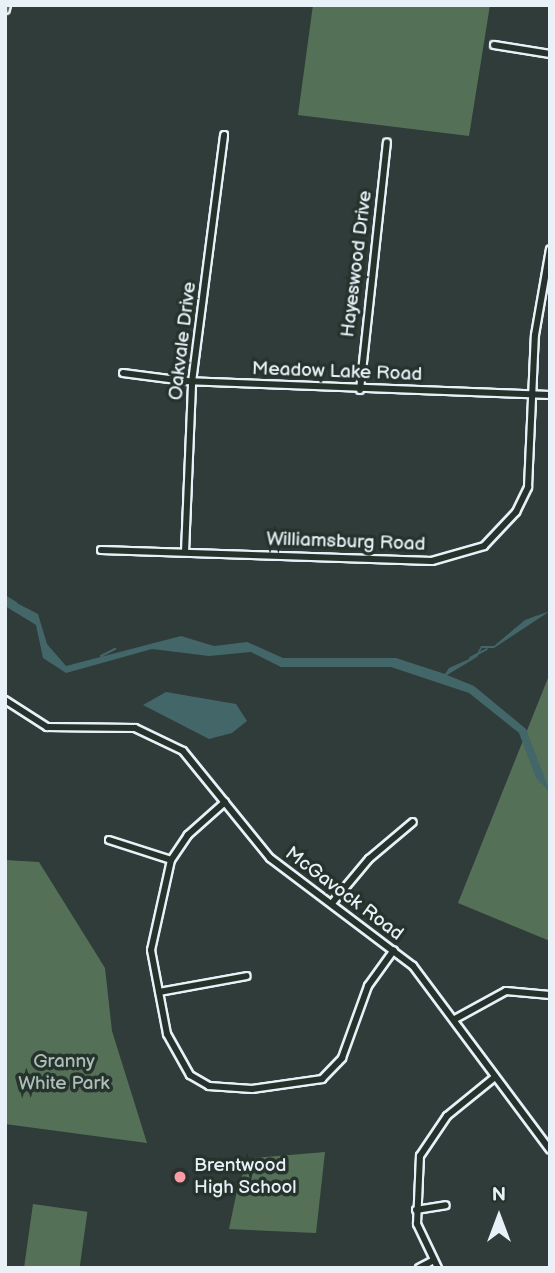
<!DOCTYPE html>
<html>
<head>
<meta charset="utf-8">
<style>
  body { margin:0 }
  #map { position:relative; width:555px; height:1273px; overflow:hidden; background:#303c3a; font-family:"Balsamiq Sans",sans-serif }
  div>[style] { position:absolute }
  .green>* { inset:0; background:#547158; transform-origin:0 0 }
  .water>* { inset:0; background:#436669 }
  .stream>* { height:2px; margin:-1px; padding:0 1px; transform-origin:1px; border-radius:1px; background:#436669 }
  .roads { filter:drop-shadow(2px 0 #e8f1f8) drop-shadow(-2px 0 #e8f1f8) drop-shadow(0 2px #e8f1f8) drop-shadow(0 -2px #e8f1f8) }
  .minor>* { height:6px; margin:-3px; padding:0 3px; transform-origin:3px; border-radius:3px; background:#26332d }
  .major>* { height:8px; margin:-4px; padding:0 4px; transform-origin:4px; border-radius:4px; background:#716f52 }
  .dots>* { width:19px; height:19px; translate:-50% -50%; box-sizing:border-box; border:4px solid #26332d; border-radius:50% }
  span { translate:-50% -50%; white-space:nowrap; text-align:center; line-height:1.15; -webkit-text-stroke:7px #26332d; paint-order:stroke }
  .street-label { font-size:19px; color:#e8f1f8 }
  .park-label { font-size:19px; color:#adbeb8 }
  .poi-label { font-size:19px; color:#e8f1f8 }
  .left { translate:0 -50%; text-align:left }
  .frame { position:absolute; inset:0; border:7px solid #e8f1f8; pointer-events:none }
  .north { position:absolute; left:464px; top:1182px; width:70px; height:70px; -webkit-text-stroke:5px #26332d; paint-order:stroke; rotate:0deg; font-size:19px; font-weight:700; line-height:28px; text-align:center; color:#e8f1f8 }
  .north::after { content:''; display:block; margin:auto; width:24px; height:32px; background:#e8f1f8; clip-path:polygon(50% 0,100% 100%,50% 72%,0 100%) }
</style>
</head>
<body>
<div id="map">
  <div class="green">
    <i style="clip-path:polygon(313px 5px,490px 5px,469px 136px,298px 115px)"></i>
    <i style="clip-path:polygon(550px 673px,550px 941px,458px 903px)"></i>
    <i style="clip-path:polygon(5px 860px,39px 862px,105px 968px,112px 1031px,147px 1143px,5px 1124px)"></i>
    <i style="clip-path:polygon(325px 1152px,316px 1233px,229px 1229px,239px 1181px,253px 1158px)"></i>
    <i style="left:33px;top:1204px;width:55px;height:65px;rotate:8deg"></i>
  </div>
  <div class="water">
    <i style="clip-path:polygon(5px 597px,38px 614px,47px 644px,66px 666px,181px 636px,214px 646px,247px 642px,283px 658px,396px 658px,445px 674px,449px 668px,476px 656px,481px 646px,494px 646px,525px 620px,550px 611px,494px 648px,482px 648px,477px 657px,447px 675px,474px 686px,526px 729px,550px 792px,536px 778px,519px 733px,469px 693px,391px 667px,281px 667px,251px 652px,209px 656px,152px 649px,66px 673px,43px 658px,36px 625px,5px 606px)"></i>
    <i style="clip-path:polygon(166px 692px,236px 704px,247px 721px,232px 733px,209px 739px,143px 705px)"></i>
  </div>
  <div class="stream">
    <i style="left:5px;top:596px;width:13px;rotate:32deg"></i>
    <i style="left:514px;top:630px;width:26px;rotate:-31deg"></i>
    <i style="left:101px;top:656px;width:16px;rotate:-27deg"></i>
    <i style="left:470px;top:658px;width:19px;rotate:-28deg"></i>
  </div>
  <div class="roads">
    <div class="minor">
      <i style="left:494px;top:45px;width:57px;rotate:9.1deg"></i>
      <i style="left:123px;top:373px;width:62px;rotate:7.5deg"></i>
      <i style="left:184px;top:381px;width:366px;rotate:2.2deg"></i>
      <i style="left:360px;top:390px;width:249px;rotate:-83.8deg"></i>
      <i style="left:101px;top:550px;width:331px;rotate:1.9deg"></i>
      <i style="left:432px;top:561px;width:54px;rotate:-16.1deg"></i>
      <i style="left:484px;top:546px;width:47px;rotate:-46.7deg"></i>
      <i style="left:516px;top:512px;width:28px;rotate:-64deg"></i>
      <i style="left:528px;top:487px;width:152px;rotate:-87.4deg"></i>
      <i style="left:535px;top:335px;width:87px;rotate:-80.1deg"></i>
      <i style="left:185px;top:552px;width:170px;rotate:-87.6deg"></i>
      <i style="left:192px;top:382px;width:249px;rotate:-82.6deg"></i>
      <i style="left:5px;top:700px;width:50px;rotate:32.7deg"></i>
      <i style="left:47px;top:727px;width:88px;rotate:0.7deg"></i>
      <i style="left:135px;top:728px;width:53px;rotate:25.6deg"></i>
      <i style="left:183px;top:751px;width:138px;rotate:50.9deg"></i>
      <i style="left:270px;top:858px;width:179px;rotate:37.1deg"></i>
      <i style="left:413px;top:966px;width:229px;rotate:53.3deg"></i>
      <i style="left:225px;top:802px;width:50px;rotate:138.3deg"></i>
      <i style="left:188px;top:835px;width:30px;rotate:124deg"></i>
      <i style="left:171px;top:860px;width:92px;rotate:102.5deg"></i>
      <i style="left:151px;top:950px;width:86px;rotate:79.2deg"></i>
      <i style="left:167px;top:1034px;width:47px;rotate:60.7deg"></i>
      <i style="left:190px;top:1075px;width:22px;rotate:30deg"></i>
      <i style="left:209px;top:1086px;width:43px;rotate:4deg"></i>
      <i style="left:252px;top:1089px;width:71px;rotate:-8.1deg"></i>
      <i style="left:322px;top:1079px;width:29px;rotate:-46deg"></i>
      <i style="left:342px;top:1058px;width:77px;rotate:-70.1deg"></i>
      <i style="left:368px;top:986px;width:44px;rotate:-54.2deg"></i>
      <i style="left:109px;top:840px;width:65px;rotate:17.9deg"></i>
      <i style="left:333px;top:902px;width:56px;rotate:-50.1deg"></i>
      <i style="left:369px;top:859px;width:57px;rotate:-40.1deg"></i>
      <i style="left:159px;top:992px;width:89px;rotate:-10.3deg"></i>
      <i style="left:455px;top:1019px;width:58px;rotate:-28.8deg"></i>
      <i style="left:506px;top:991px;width:44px;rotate:5.2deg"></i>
      <i style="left:416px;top:1210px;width:30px;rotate:-9deg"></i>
      <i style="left:419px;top:1268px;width:15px;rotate:-28deg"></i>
      <i style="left:438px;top:1268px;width:49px;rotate:-115.5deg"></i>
      <i style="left:417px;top:1224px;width:68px;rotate:-87.5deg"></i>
      <i style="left:420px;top:1156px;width:48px;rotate:-56deg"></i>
      <i style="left:447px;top:1116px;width:62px;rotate:-39.1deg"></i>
    </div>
    <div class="major">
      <i style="left:5px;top:9px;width:4px;rotate:-76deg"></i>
    </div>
  </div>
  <div class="dots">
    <i style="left:180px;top:1177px;background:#ff9aa2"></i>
  </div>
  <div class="street-label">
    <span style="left:357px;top:264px;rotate:-83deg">Hayeswood Drive</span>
    <span style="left:183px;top:341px;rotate:-83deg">Oakvale Drive</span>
    <span style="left:337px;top:372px;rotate:2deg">Meadow Lake Road</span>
    <span style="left:346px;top:542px;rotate:2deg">Williamsburg Road</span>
    <span style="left:344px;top:894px;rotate:37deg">McGavock Road</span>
  </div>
  <div class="park-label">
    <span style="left:64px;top:1073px">Granny<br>White Park</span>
  </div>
  <div class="poi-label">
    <span class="left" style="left:194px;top:1177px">Brentwood<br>High School</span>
  </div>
  <div class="frame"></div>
  <div class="north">N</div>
</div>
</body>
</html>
